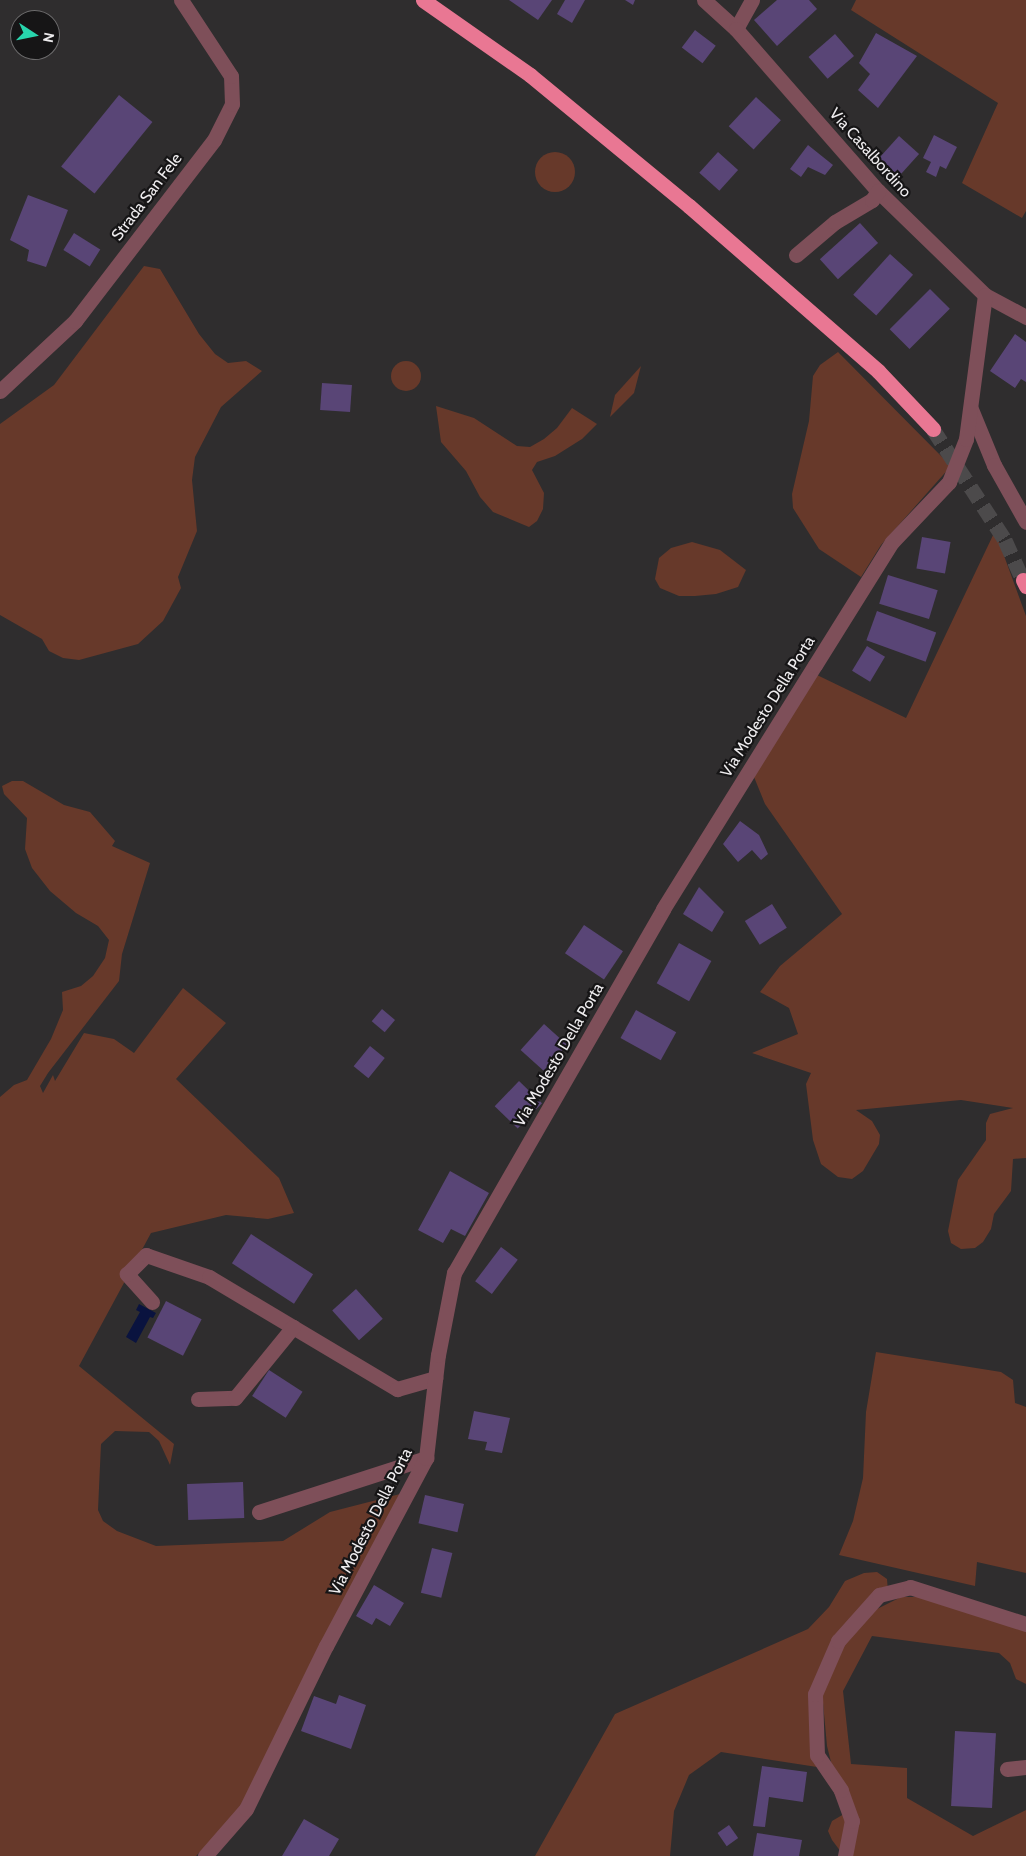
<!DOCTYPE html>
<html>
<head>
<meta charset="utf-8">
<style>
  body { margin:0 }
  #map { position:relative; width:1026px; height:1856px; overflow:hidden; background:#2f2d2e; font-family:Cabin,sans-serif }
  div>[style] { position:absolute }
  .green>* { inset:0; background:#67392a }
  .round { border-radius:50% }
  .water>* { inset:0; background:#0a133f }
  .building>* { inset:0; background:#594576; transform-origin:0 0 }
  .highway-tunnel>* { height:15px; margin-top:-7.5px; transform-origin:0; background:repeating-linear-gradient(90deg,#4c4a4b 0 15px,transparent 0 23px) }
  .street>* { height:15px; margin:-7.5px; padding:0 7.5px; transform-origin:7.5px; border-radius:7.5px; background:#7e4f59 }
  .highway>* { height:15px; margin:-7.5px; padding:0 7.5px; transform-origin:7.5px; border-radius:7.5px; background:#e97793 }
  span { translate:-50% -50%; white-space:nowrap; text-align:center; line-height:1.15; -webkit-text-stroke:4.5px #161516; paint-order:stroke }
  .street-label { font-size:16px; color:#eeecee }
  .north { position:absolute; left:10px; top:10px; width:50px; height:50px; box-sizing:border-box; background:#161516; border:1px solid #6c6b6c; border-radius:50%; rotate:101deg; font-size:14px; font-weight:700; line-height:20px; text-align:center; color:#eeecee }
  .north::after { content:''; display:block; margin:auto; width:18px; height:22px; background:#28d5ad; clip-path:polygon(50% 0,100% 100%,50% 72%,0 100%) }
</style>
</head>
<body>
<div id="map">
  <div class="green">
    <i style="clip-path:polygon(856px 0,1026px 0,1026px 211px,1022px 218px,962px 183px,998px 103px,851px 10px)"></i>
    <i class="round" style="left:535px;top:152px;width:40px;height:40px"></i>
    <i style="clip-path:polygon(144px 266px,160px 269px,199px 334px,215px 354px,228px 363px,246px 361px,262px 371px,221px 407px,195px 457px,192px 480px,197px 531px,178px 577px,181px 588px,163px 621px,138px 644px,79px 660px,63px 658px,49px 651px,42px 639px,0 615px,0 424px,54px 385px)"></i>
    <i style="clip-path:polygon(838px 352px,951px 466px,881px 545px,861px 577px,819px 549px,793px 508px,792px 494px,809px 421px,813px 376px,820px 365px)"></i>
    <i class="round" style="left:391px;top:361px;width:30px;height:30px"></i>
    <i style="clip-path:polygon(641px 366px,634px 393px,610px 417px,615px 395px)"></i>
    <i style="clip-path:polygon(436px 406px,474px 418px,517px 446px,530px 447px,544px 439px,557px 428px,572px 408px,597px 424px,582px 439px,555px 456px,537px 462px,532px 470px,544px 493px,543px 509px,537px 521px,529px 527px,493px 512px,480px 497px,466px 471px,441px 442px)"></i>
    <i style="clip-path:polygon(995px 531px,1026px 616px,1026px 1158px,1013px 1159px,1011px 1191px,994px 1214px,991px 1229px,983px 1242px,975px 1248px,961px 1249px,951px 1243px,948px 1231px,958px 1180px,986px 1140px,986px 1123px,990px 1114px,1013px 1108px,961px 1100px,856px 1110px,872px 1121px,880px 1135px,879px 1144px,863px 1171px,852px 1179px,838px 1177px,821px 1164px,813px 1140px,806px 1084px,811px 1073px,752px 1053px,798px 1034px,789px 1008px,760px 992px,780px 966px,842px 914px,765px 804px,754px 777px,817px 675px,906px 718px)"></i>
    <i style="clip-path:polygon(692px 542px,720px 550px,746px 570px,738px 587px,716px 594px,695px 596px,679px 596px,660px 588px,655px 579px,659px 558px,671px 548px)"></i>
    <i style="clip-path:polygon(12px 781px,23px 781px,64px 805px,90px 812px,115px 841px,112px 846px,150px 863px,122px 954px,119px 981px,48px 1073px,40px 1086px,43px 1093px,53px 1075px,55px 1081px,84px 1033px,114px 1039px,134px 1053px,183px 988px,226px 1023px,176px 1079px,279px 1178px,294px 1213px,268px 1219px,226px 1215px,151px 1233px,79px 1366px,174px 1444px,170px 1465px,159px 1441px,149px 1432px,115px 1431px,101px 1444px,98px 1510px,103px 1521px,117px 1531px,156px 1546px,283px 1541px,330px 1512px,400px 1494px,236px 1815px,196px 1856px,0 1856px,0 1097px,14px 1085px,27px 1080px,51px 1039px,63px 1010px,62px 992px,81px 986px,93px 976px,105px 958px,109px 940px,98px 926px,76px 913px,50px 891px,32px 868px,25px 849px,27px 818px,4px 794px,2px 786px)"></i>
    <i style="clip-path:polygon(876px 1352px,1001px 1372px,1013px 1380px,1015px 1403px,1026px 1407px,1026px 1573px,977px 1562px,975px 1586px,839px 1555px,853px 1521px,863px 1478px,866px 1412px)"></i>
    <i style="clip-path:polygon(877px 1572px,887px 1579px,888px 1592px,876px 1594px,812px 1696px,817px 1767px,721px 1752px,689px 1775px,674px 1811px,670px 1856px,535px 1856px,615px 1714px,808px 1629px,829px 1607px,845px 1581px,864px 1573px)"></i>
    <i style="clip-path:polygon(901px 1597px,924px 1597px,1026px 1630px,1026px 1684px,1016px 1679px,1010px 1663px,999px 1653px,872px 1636px,843px 1691px,851px 1764px,907px 1768px,907px 1798px,973px 1836px,1026px 1810px,1026px 1856px,844px 1856px,832px 1840px,828px 1831px,832px 1821px,844px 1814px,827px 1746px,822px 1692px,846px 1636px,873px 1611px)"></i>
  </div>
  <div class="water">
    <i style="clip-path:polygon(139px 1304px,156px 1313px,153px 1318px,150px 1317px,136px 1343px,126px 1337px,140px 1312px,136px 1310px)"></i>
  </div>
  <div class="building">
    <i style="clip-path:polygon(509px 0,552px 0,538px 20px)"></i>
    <i style="clip-path:polygon(565px 0,585px 0,572px 23px,557px 14px)"></i>
    <i style="clip-path:polygon(625px 0,635px 0,633px 5px)"></i>
    <i style="clip-path:polygon(777px 0,809px 0,817px 9px,777px 46px,754px 20px)"></i>
    <i style="left:695px;top:30px;width:26px;height:22px;rotate:37deg"></i>
    <i style="clip-path:polygon(876px 33px,917px 56px,878px 108px,858px 90px,870px 74px,859px 63px)"></i>
    <i style="left:835px;top:34px;width:29px;height:35px;rotate:49deg"></i>
    <i style="left:119px;top:95px;width:43px;height:92px;rotate:39deg"></i>
    <i style="left:756px;top:97px;width:34px;height:40px;rotate:43deg"></i>
    <i style="clip-path:polygon(934px 135px,957px 147px,946px 169px,940px 166px,936px 177px,926px 172px,931px 162px,923px 158px)"></i>
    <i style="left:899px;top:136px;width:27px;height:30px;rotate:42deg"></i>
    <i style="clip-path:polygon(808px 145px,833px 165px,825px 175px,808px 167px,801px 177px,790px 169px)"></i>
    <i style="left:718px;top:152px;width:27px;height:28px;rotate:42deg"></i>
    <i style="clip-path:polygon(28px 195px,68px 210px,46px 267px,27px 261px,29px 250px,10px 240px)"></i>
    <i style="left:860px;top:223px;width:27px;height:54px;rotate:48deg"></i>
    <i style="left:74px;top:233px;width:31px;height:20px;rotate:32deg"></i>
    <i style="left:890px;top:254px;width:31px;height:55px;rotate:42deg"></i>
    <i style="left:930px;top:289px;width:28px;height:57px;rotate:45deg"></i>
    <i style="clip-path:polygon(1015px 334px,1026px 342px,1026px 382px,1021px 379px,1015px 388px,990px 371px)"></i>
    <i style="left:322px;top:383px;width:30px;height:27px;rotate:4deg"></i>
    <i style="left:922px;top:537px;width:29px;height:32px;rotate:10deg"></i>
    <i style="left:888px;top:575px;width:52px;height:30px;rotate:17deg"></i>
    <i style="left:877px;top:611px;width:63px;height:31px;rotate:20deg"></i>
    <i style="left:867px;top:646px;width:21px;height:29px;rotate:31deg"></i>
    <i style="clip-path:polygon(740px 821px,759px 835px,768px 854px,761px 860px,752px 850px,738px 862px,723px 844px)"></i>
    <i style="clip-path:polygon(699px 887px,724px 912px,712px 932px,683px 914px)"></i>
    <i style="left:772px;top:904px;width:28px;height:32px;rotate:58deg"></i>
    <i style="left:584px;top:925px;width:47px;height:34px;rotate:34deg"></i>
    <i style="left:679px;top:943px;width:37px;height:46px;rotate:29deg"></i>
    <i style="left:382px;top:1009px;width:17px;height:16px;rotate:40deg"></i>
    <i style="left:636px;top:1010px;width:46px;height:32px;rotate:29deg"></i>
    <i style="left:544px;top:1024px;width:31px;height:35px;rotate:42deg"></i>
    <i style="left:370px;top:1046px;width:19px;height:26px;rotate:39deg"></i>
    <i style="left:519px;top:1081px;width:32px;height:35px;rotate:44deg"></i>
    <i style="clip-path:polygon(450px 1171px,489px 1193px,465px 1236px,451px 1229px,443px 1243px,418px 1230px)"></i>
    <i style="left:251px;top:1234px;width:74px;height:35px;rotate:33deg"></i>
    <i style="left:501px;top:1247px;width:21px;height:43px;rotate:37deg"></i>
    <i style="left:356px;top:1289px;width:40px;height:32px;rotate:48deg"></i>
    <i style="left:166px;top:1301px;width:40px;height:41px;rotate:27deg"></i>
    <i style="left:269px;top:1370px;width:40px;height:31px;rotate:33deg"></i>
    <i style="clip-path:polygon(474px 1411px,510px 1418px,502px 1453px,485px 1450px,487px 1442px,468px 1439px)"></i>
    <i style="left:243px;top:1482px;width:36px;height:56px;rotate:88deg"></i>
    <i style="left:425px;top:1495px;width:40px;height:29px;rotate:13deg"></i>
    <i style="left:432px;top:1548px;width:21px;height:46px;rotate:14deg"></i>
    <i style="clip-path:polygon(374px 1585px,404px 1603px,390px 1626px,376px 1618px,372px 1625px,356px 1616px)"></i>
    <i style="clip-path:polygon(339px 1695px,366px 1705px,351px 1749px,301px 1731px,314px 1696px,336px 1704px)"></i>
    <i style="left:955px;top:1731px;width:41px;height:75px;rotate:3deg"></i>
    <i style="clip-path:polygon(762px 1766px,807px 1772px,803px 1802px,769px 1797px,765px 1827px,753px 1826px)"></i>
    <i style="clip-path:polygon(304px 1819px,339px 1839px,329px 1856px,282px 1856px)"></i>
    <i style="left:729px;top:1825px;width:16px;height:14px;rotate:55deg"></i>
    <i style="clip-path:polygon(757px 1833px,802px 1840px,799px 1856px,753px 1856px)"></i>
  </div>
  <div class="highway-tunnel">
    <i style="left:933px;top:429px;width:132px;rotate:57deg"></i>
    <i style="left:1005px;top:540px;width:44px;rotate:65.8deg"></i>
  </div>
  <div class="street">
    <i style="left:704px;top:0;width:43px;rotate:42.2deg"></i>
    <i style="left:752px;top:0;width:33px;rotate:119deg"></i>
    <i style="left:736px;top:29px;width:215px;rotate:48.8deg"></i>
    <i style="left:878px;top:191px;width:149px;rotate:44.2deg"></i>
    <i style="left:985px;top:295px;width:47px;rotate:28.2deg"></i>
    <i style="left:796px;top:255px;width:51px;rotate:-40.2deg"></i>
    <i style="left:835px;top:222px;width:43px;rotate:-30.7deg"></i>
    <i style="left:872px;top:200px;width:11px;rotate:-56deg"></i>
    <i style="left:0;top:391px;width:103px;rotate:-43deg"></i>
    <i style="left:75px;top:321px;width:228px;rotate:-52.5deg"></i>
    <i style="left:214px;top:140px;width:40px;rotate:-63.4deg"></i>
    <i style="left:232px;top:104px;width:28px;rotate:-92deg"></i>
    <i style="left:231px;top:76px;width:91px;rotate:-123.3deg"></i>
    <i style="left:971px;top:409px;width:61px;rotate:67.7deg"></i>
    <i style="left:994px;top:465px;width:65px;rotate:60.7deg"></i>
    <i style="left:152px;top:1302px;width:38px;rotate:-132deg"></i>
    <i style="left:127px;top:1274px;width:27px;rotate:-45deg"></i>
    <i style="left:146px;top:1255px;width:67px;rotate:19.2deg"></i>
    <i style="left:209px;top:1277px;width:219px;rotate:30.8deg"></i>
    <i style="left:397px;top:1389px;width:40px;rotate:-16deg"></i>
    <i style="left:198px;top:1399px;width:37px;rotate:-2deg"></i>
    <i style="left:235px;top:1398px;width:92px;rotate:-50.8deg"></i>
    <i style="left:259px;top:1512px;width:176px;rotate:-17.9deg"></i>
    <i style="left:1007px;top:1769px;width:19px;rotate:-6deg"></i>
    <i style="left:205px;top:1856px;width:62px;rotate:-48.9deg"></i>
    <i style="left:246px;top:1809px;width:182px;rotate:-63.9deg"></i>
    <i style="left:326px;top:1646px;width:213px;rotate:-62deg"></i>
    <i style="left:426px;top:1458px;width:104px;rotate:-83.4deg"></i>
    <i style="left:438px;top:1355px;width:84px;rotate:-79deg"></i>
    <i style="left:454px;top:1273px;width:420px;rotate:-60.1deg"></i>
    <i style="left:663px;top:909px;width:287px;rotate:-58.1deg"></i>
    <i style="left:815px;top:665px;width:145px;rotate:-58deg"></i>
    <i style="left:892px;top:542px;width:83px;rotate:-46.5deg"></i>
    <i style="left:949px;top:482px;width:46px;rotate:-68.4deg"></i>
    <i style="left:966px;top:439px;width:145px;rotate:-82.5deg"></i>
    <i style="left:845px;top:1856px;width:36px;rotate:-79deg"></i>
    <i style="left:852px;top:1821px;width:33px;rotate:-110deg"></i>
    <i style="left:841px;top:1790px;width:42px;rotate:-124.4deg"></i>
    <i style="left:817px;top:1755px;width:61px;rotate:-91.9deg"></i>
    <i style="left:815px;top:1694px;width:58px;rotate:-66.5deg"></i>
    <i style="left:838px;top:1641px;width:62px;rotate:-48.3deg"></i>
    <i style="left:879px;top:1595px;width:32px;rotate:-14deg"></i>
    <i style="left:910px;top:1587px;width:122px;rotate:17.7deg"></i>
  </div>
  <div class="highway">
    <i style="left:423px;top:0;width:131px;rotate:35deg"></i>
    <i style="left:530px;top:75px;width:206px;rotate:39.5deg"></i>
    <i style="left:689px;top:206px;width:251px;rotate:41.1deg"></i>
    <i style="left:878px;top:371px;width:80px;rotate:46.5deg"></i>
    <i style="left:1023px;top:580px;width:7px;rotate:63deg"></i>
  </div>
  <div class="street-label">
    <span style="left:870px;top:153px;rotate:48deg">Via Casalbordino</span>
    <span style="left:147px;top:197px;rotate:-53deg">Strada San Fele</span>
    <span style="left:768px;top:707px;rotate:-58deg">Via Modesto Della Porta</span>
    <span style="left:559px;top:1055px;rotate:-60deg">Via Modesto Della Porta</span>
    <span style="left:371px;top:1522px;rotate:-63deg">Via Modesto Della Porta</span>
  </div>
  <div class="north">N</div>
</div>
</body>
</html>
